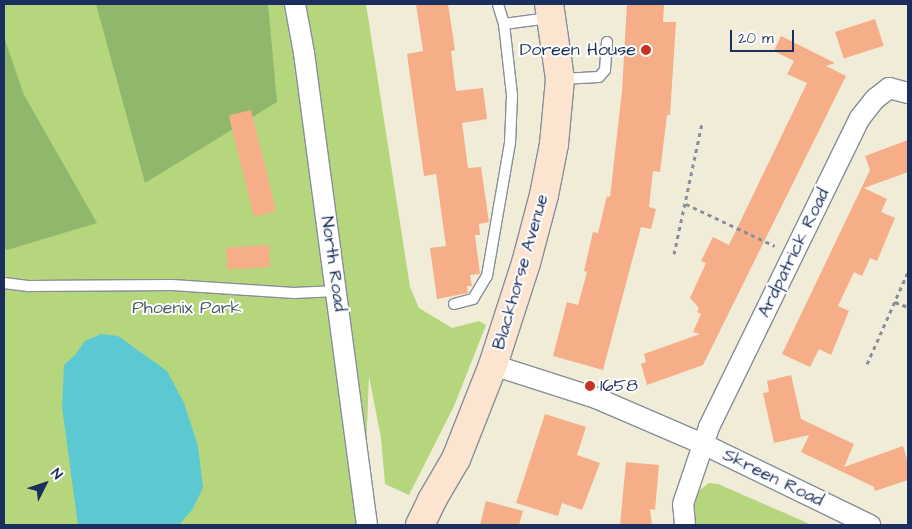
<!DOCTYPE html>
<html>
<head>
<meta charset="utf-8">
<style>
  body { margin:0 }
  #map { position:relative; width:912px; height:529px; overflow:hidden; background:#f0ecd7; font-family:"Architects Daughter",sans-serif }
  div>[style] { position:absolute }
  .green>* { inset:0; background:#b6d67d }
  .forest>* { inset:0; background:#90b76c }
  .water>* { inset:0; background:#5cc8d2 }
  .building>* { inset:0; background:#f5ae87; transform-origin:0 0 }
  .path>* { height:3px; margin-top:-1.5px; transform-origin:0; background:repeating-linear-gradient(90deg,#868e9a 0 4px,transparent 0 8px) }
  .roads { filter:drop-shadow(1px 0 #868e9a) drop-shadow(-1px 0 #868e9a) drop-shadow(0 1px #868e9a) drop-shadow(0 -1px #868e9a) }
  .service>* { height:10px; margin:-5px; padding:0 5px; transform-origin:5px; border-radius:5px; background:#fff }
  .minor>* { height:20px; margin:-10px; padding:0 10px; transform-origin:10px; border-radius:10px; background:#fff }
  .secondary>* { height:28px; margin:-14px; padding:0 14px; transform-origin:14px; border-radius:14px; background:#fce5d0 }
  .dots>* { width:14px; height:14px; translate:-50% -50%; box-sizing:border-box; border:2px solid #fff; border-radius:50% }
  span { translate:-50% -50%; white-space:nowrap; text-align:center; line-height:1.15; -webkit-text-stroke:4px #fff; paint-order:stroke }
  .poi-label { font-size:18px; color:#1b2f5e }
  .right { translate:-100% -50%; text-align:right }
  .left { translate:0 -50%; text-align:left }
  .street-label { font-size:18px; color:#1b2f5e }
  .park-label { font-size:18px; color:#4a6167 }
  .frame { position:absolute; inset:0; border:5px solid #1b2f5e; pointer-events:none }
  .north { position:absolute; left:20px; top:459px; width:50px; height:50px; -webkit-text-stroke:4px #fff; paint-order:stroke; rotate:49deg; font-size:14px; font-weight:700; line-height:20px; text-align:center; color:#1b2f5e }
  .north::after { content:''; display:block; margin:auto; width:18px; height:22px; background:#1b2f5e; clip-path:polygon(50% 0,100% 100%,50% 72%,0 100%) }
  .scale { position:absolute; left:730px; top:30px; width:64px; height:22px; box-sizing:border-box; border:2px solid #1b2f5e; border-top:0; padding-left:6px; font-size:15px; line-height:18px; white-space:nowrap; color:#1b2f5e; -webkit-text-stroke:4px #fff; paint-order:stroke }
</style>
</head>
<body>
<div id="map">
  <div class="green">
    <i style="clip-path:polygon(4px 4px,366px 4px,410px 287px,419px 308px,452px 328px,479px 321px,486px 325px,454px 406px,409px 495px,385px 484px,381px 438px,369px 376px,363px 525px,4px 525px)"></i>
    <i style="clip-path:polygon(709px 483px,718px 484px,812px 525px,692px 525px,697px 492px)"></i>
  </div>
  <div class="forest">
    <i style="clip-path:polygon(96px 4px,268px 4px,277px 102px,145px 183px)"></i>
    <i style="clip-path:polygon(4px 37px,24px 95px,97px 223px,7px 250px,4px 248px)"></i>
  </div>
  <div class="water">
    <i style="clip-path:polygon(101px 334px,118px 336px,167px 371px,184px 403px,198px 446px,203px 488px,192px 510px,179px 525px,78px 525px,62px 407px,64px 365px,75px 355px,85px 341px)"></i>
  </div>
  <div class="building">
    <i style="clip-path:polygon(416px 4px,448px 4px,455px 50px,451px 51px,456px 91px,483px 88px,487px 119px,462px 123px,468px 168px,481px 167px,489px 222px,479px 224px,480px 235px,475px 235px,480px 274px,470px 275px,472px 286px,467px 286px,468px 293px,437px 299px,430px 248px,446px 246px,436px 174px,424px 176px,407px 54px,423px 51px)"></i>
    <i style="clip-path:polygon(627px 4px,664px 4px,663px 22px,676px 22px,670px 115px,667px 115px,660px 172px,653px 171px,649px 207px,656px 209px,651px 229px,641px 227px,603px 370px,553px 356px,567px 302px,578px 305px,587px 272px,584px 271px,593px 232px,598px 233px,607px 196px,610px 197px,622px 91px)"></i>
    <i style="left:875px;top:19px;width:28px;height:42px;rotate:72deg"></i>
    <i style="clip-path:polygon(781px 36px,835px 63px,826px 66px,846px 76px,703px 365px,647px 385px,641px 364px,646px 362px,644px 354px,700px 334px,693px 332px,701px 314px,697px 312px,699px 308px,690px 298px,706px 263px,701px 261px,713px 237px,729px 245px,807px 83px,787px 74px,794px 61px,774px 51px)"></i>
    <i style="left:251px;top:110px;width:104px;height:23px;rotate:76deg"></i>
    <i style="clip-path:polygon(908px 140px,908px 172px,864px 188px,887px 199px,881px 212px,895px 218px,877px 261px,870px 258px,862px 276px,854px 272px,838px 306px,849px 311px,831px 355px,819px 349px,810px 367px,782px 354px,870px 170px,865px 156px)"></i>
    <i style="left:269px;top:245px;width:22px;height:43px;rotate:87deg"></i>
    <i style="clip-path:polygon(791px 375px,801px 419px,854px 444px,844px 467px,903px 446px,908px 462px,908px 480px,875px 491px,874px 487px,801px 452px,809px 435px,774px 443px,763px 393px,769px 392px,767px 381px)"></i>
    <i style="clip-path:polygon(545px 414px,586px 427px,577px 455px,600px 463px,582px 510px,562px 503px,558px 516px,516px 503px)"></i>
    <i style="clip-path:polygon(626px 462px,659px 465px,655px 510px,650px 509px,652px 525px,620px 525px)"></i>
    <i style="clip-path:polygon(486px 501px,523px 511px,519px 525px,480px 525px)"></i>
  </div>
  <div class="path">
    <i style="left:686px;top:204px;width:98px;rotate:25.3deg"></i>
    <i style="left:674px;top:254px;width:134px;rotate:-77.9deg"></i>
    <i style="left:895px;top:302px;width:14px;rotate:21deg"></i>
    <i style="left:867px;top:364px;width:101px;rotate:-66deg"></i>
  </div>
  <div class="roads">
    <div class="service">
      <i style="left:504px;top:24px;width:45px;rotate:-7.6deg"></i>
      <i style="left:561px;top:79px;width:38px;rotate:-3deg"></i>
      <i style="left:599px;top:77px;width:9px;rotate:-49deg"></i>
      <i style="left:605px;top:70px;width:28px;rotate:-86deg"></i>
      <i style="left:4px;top:283px;width:26px;rotate:7deg"></i>
      <i style="left:30px;top:286px;width:142px;rotate:-0.4deg"></i>
      <i style="left:172px;top:285px;width:122px;rotate:3.8deg"></i>
      <i style="left:294px;top:293px;width:43px;rotate:-2.7deg"></i>
      <i style="left:454px;top:304px;width:20px;rotate:-15deg"></i>
      <i style="left:473px;top:299px;width:27px;rotate:-59deg"></i>
      <i style="left:487px;top:276px;width:135px;rotate:-80.2deg"></i>
      <i style="left:510px;top:143px;width:48px;rotate:-87.6deg"></i>
      <i style="left:512px;top:95px;width:71px;rotate:-96.4deg"></i>
      <i style="left:504px;top:24px;width:21px;rotate:-107deg"></i>
    </div>
    <div class="minor">
      <i style="left:295px;top:4px;width:50px;rotate:79.6deg"></i>
      <i style="left:304px;top:53px;width:476px;rotate:82.4deg"></i>
      <i style="left:493px;top:365px;width:108px;rotate:17.8deg"></i>
      <i style="left:596px;top:398px;width:116px;rotate:23.3deg"></i>
      <i style="left:703px;top:444px;width:186px;rotate:25.9deg"></i>
      <i style="left:685px;top:525px;width:21px;rotate:-95deg"></i>
      <i style="left:683px;top:504px;width:81px;rotate:-71.3deg"></i>
      <i style="left:709px;top:427px;width:344px;rotate:-64deg"></i>
      <i style="left:860px;top:118px;width:24px;rotate:-52deg"></i>
      <i style="left:875px;top:99px;width:18px;rotate:-38deg"></i>
      <i style="left:889px;top:88px;width:20px;rotate:15deg"></i>
    </div>
    <div class="secondary">
      <i style="left:420px;top:525px;width:28px;rotate:-64deg"></i>
      <i style="left:432px;top:500px;width:48px;rotate:-59.7deg"></i>
      <i style="left:456px;top:459px;width:101px;rotate:-68.5deg"></i>
      <i style="left:493px;top:365px;width:107px;rotate:-72.1deg"></i>
      <i style="left:526px;top:263px;width:70px;rotate:-75.2deg"></i>
      <i style="left:544px;top:195px;width:52px;rotate:-78.9deg"></i>
      <i style="left:554px;top:144px;width:65px;rotate:-84.7deg"></i>
      <i style="left:560px;top:79px;width:76px;rotate:-98.3deg"></i>
    </div>
  </div>
  <div class="dots">
    <i style="left:646px;top:50px;background:#c8321e"></i>
    <i style="left:590px;top:386px;background:#c8321e"></i>
  </div>
  <div class="poi-label">
    <span class="right" style="left:636px;top:50px">Doreen House</span>
    <span class="left" style="left:600px;top:386px">1658</span>
  </div>
  <div class="street-label">
    <span style="left:794px;top:253px;rotate:-64deg">Ardpatrick Road</span>
    <span style="left:333px;top:264px;rotate:82deg">North Road</span>
    <span style="left:521px;top:272px;rotate:-74deg">Blackhorse Avenue</span>
    <span style="left:773px;top:478px;rotate:26deg">Skreen Road</span>
  </div>
  <div class="park-label">
    <span style="left:187px;top:308px">Phoenix Park</span>
  </div>
  <div class="frame"></div>
  <div class="north">N</div>
  <div class="scale">20 m</div>
</div>
</body>
</html>
